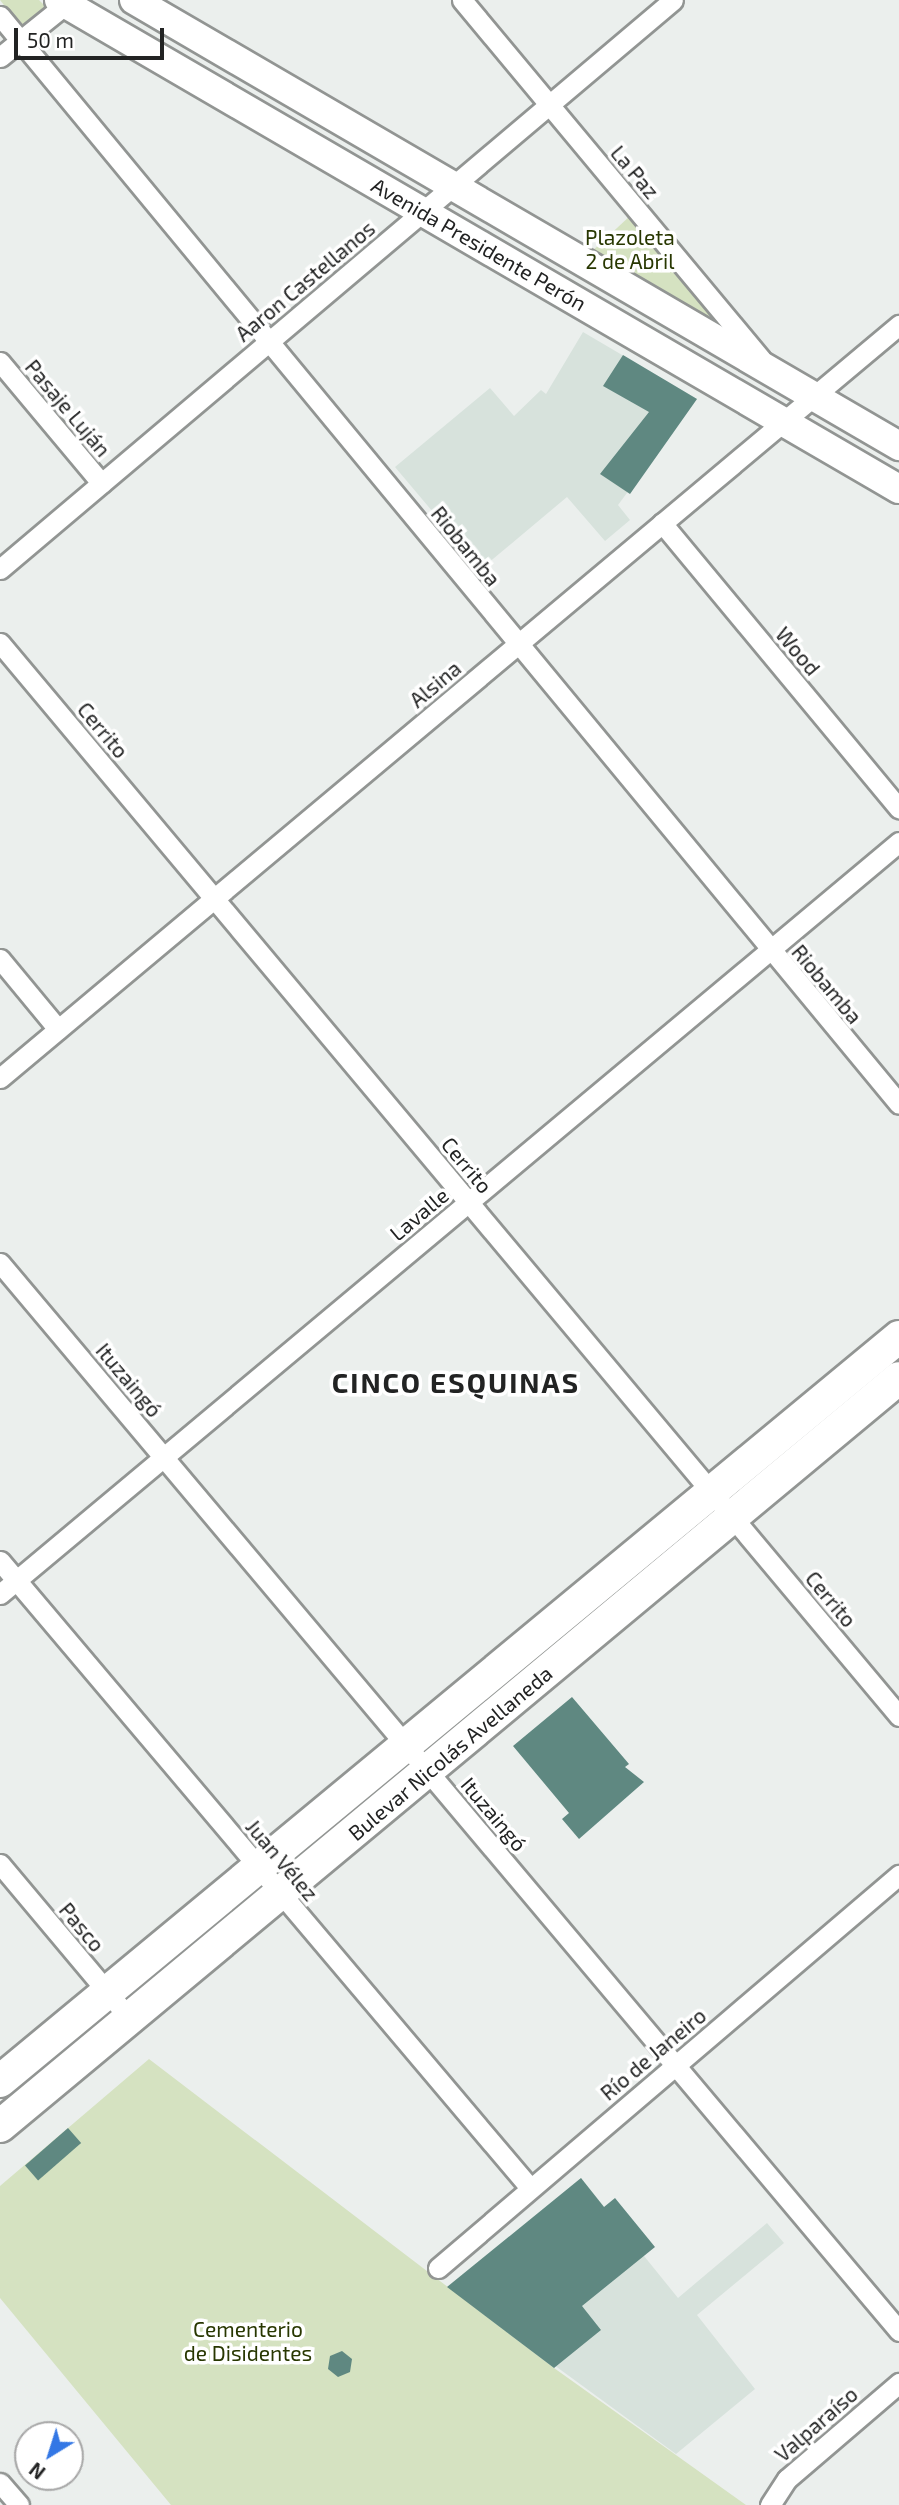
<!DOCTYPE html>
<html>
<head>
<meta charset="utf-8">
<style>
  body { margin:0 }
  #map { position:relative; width:899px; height:2505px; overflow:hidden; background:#ebefed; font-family:"Exo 2",sans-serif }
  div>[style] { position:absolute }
  .built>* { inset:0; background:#d7e2dc }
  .green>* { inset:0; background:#d5e2c1 }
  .building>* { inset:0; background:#5f8881; transform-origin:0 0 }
  .roads { filter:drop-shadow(2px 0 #929593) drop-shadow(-2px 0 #929593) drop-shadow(0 2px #929593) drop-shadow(0 -2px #929593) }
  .minor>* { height:19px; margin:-9.5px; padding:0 9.5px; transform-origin:9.5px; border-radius:9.5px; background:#fff }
  .secondary>* { height:28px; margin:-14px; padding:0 14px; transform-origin:14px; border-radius:14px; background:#fff }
  .primary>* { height:32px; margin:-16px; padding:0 16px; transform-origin:16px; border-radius:16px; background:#fff }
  span { translate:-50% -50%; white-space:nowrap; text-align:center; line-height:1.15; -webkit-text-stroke:7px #fff; paint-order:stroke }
  .street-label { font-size:21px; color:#222323 }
  .park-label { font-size:21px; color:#283701 }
  .district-label { font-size:28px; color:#222323; font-weight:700; letter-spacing:2px }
  .north { position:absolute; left:14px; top:2421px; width:70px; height:70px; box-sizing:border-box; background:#fff; border:2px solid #a7a7a7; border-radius:50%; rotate:218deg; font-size:19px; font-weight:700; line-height:28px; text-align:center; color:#222323 }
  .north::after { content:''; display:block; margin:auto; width:24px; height:32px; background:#3377e5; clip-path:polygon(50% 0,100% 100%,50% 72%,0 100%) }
  .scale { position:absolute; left:14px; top:28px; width:150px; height:32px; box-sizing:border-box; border:4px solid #222323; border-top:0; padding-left:9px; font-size:21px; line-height:24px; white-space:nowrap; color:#222323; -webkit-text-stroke:5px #fff; paint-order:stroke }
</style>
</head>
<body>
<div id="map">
  <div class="built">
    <i style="clip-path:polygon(583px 332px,697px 399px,618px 505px,630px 520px,605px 541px,567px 497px,481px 569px,395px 467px,490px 388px,514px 416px,541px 390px,546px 394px)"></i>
    <i style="clip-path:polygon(581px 2178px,678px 2298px,767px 2223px,784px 2243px,697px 2315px,755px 2389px,676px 2454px,447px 2287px)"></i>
  </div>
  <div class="green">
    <i style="clip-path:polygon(0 0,39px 0,45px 6px,22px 28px)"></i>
    <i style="clip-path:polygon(631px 215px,728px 332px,590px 253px)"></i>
    <i style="clip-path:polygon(149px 2059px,554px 2368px,746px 2505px,171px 2505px,0 2298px,0 2186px)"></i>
  </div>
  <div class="building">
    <i style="clip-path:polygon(623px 355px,697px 399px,630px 494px,600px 474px,649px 412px,603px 386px)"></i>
    <i style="clip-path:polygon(572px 1697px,629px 1764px,625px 1767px,644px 1782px,579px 1839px,562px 1819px,569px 1813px,513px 1746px)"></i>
    <i style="left:68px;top:2128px;width:20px;height:57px;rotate:49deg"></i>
    <i style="clip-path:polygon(581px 2178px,604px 2207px,615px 2198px,655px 2247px,582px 2306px,601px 2330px,554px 2368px,447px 2287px)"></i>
    <i style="clip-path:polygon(342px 2351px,352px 2359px,350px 2372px,338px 2377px,328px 2369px,330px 2356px)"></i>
  </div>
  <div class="roads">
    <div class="minor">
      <i style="left:462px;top:0;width:467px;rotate:50.2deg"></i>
      <i style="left:0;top:16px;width:1411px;rotate:50.43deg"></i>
      <i style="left:0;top:57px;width:91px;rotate:-38.8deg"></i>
      <i style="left:0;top:362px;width:158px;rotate:50.1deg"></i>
      <i style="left:662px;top:523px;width:371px;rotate:50.3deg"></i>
      <i style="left:0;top:569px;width:881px;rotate:-40.21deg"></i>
      <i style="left:0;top:643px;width:1400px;rotate:50.04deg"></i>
      <i style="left:0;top:959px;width:91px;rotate:50.4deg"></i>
      <i style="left:0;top:1078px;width:1173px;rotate:-39.95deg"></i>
      <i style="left:0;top:1263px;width:1396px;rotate:49.91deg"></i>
      <i style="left:0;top:1561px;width:821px;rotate:49.79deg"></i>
      <i style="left:0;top:1594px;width:1172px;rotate:-39.91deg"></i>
      <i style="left:0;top:1864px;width:202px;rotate:50deg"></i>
      <i style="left:438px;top:2268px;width:606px;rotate:-40.45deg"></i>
      <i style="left:0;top:2483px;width:29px;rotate:49deg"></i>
      <i style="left:770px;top:2505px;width:31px;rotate:-57deg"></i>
      <i style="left:787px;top:2479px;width:148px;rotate:-40.6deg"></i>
    </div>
    <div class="secondary">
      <i style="left:59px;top:0;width:972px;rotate:30.21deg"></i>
      <i style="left:134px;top:0;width:886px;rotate:30.24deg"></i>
    </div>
    <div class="primary">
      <i style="left:0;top:2081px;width:1167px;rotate:-39.61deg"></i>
      <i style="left:0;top:2126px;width:1169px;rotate:-39.76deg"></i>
    </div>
  </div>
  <div class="street-label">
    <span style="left:635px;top:172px;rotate:50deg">La Paz</span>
    <span style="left:479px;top:244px;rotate:30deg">Avenida Presidente Perón</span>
    <span style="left:305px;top:281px;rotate:-40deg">Aaron Castellanos</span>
    <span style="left:68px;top:408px;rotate:50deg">Pasaje Luján</span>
    <span style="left:466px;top:546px;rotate:51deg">Riobamba</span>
    <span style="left:798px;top:651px;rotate:50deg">Wood</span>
    <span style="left:435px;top:684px;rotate:-40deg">Alsina</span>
    <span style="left:103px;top:730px;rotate:50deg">Cerrito</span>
    <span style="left:827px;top:984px;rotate:50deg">Riobamba</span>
    <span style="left:467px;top:1165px;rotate:50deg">Cerrito</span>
    <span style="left:419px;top:1214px;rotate:-40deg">Lavalle</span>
    <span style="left:129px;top:1380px;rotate:50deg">Ituzaingó</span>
    <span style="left:831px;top:1599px;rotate:50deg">Cerrito</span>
    <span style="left:450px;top:1753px;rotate:-40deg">Bulevar Nicolás Avellaneda</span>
    <span style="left:494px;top:1814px;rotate:50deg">Ituzaingó</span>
    <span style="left:282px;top:1860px;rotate:50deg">Juan Vélez</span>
    <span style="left:82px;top:1927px;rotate:50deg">Pasco</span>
    <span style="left:653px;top:2054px;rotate:-40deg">Río de Janeiro</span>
    <span style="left:816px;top:2424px;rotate:-41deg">Valparaíso</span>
  </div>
  <div class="park-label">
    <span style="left:630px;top:249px">Plazoleta<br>2 de Abril</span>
    <span style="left:248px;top:2341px">Cementerio<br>de Disidentes</span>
  </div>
  <div class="district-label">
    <span style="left:456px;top:1382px">CINCO ESQUINAS</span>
  </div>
  <div class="north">N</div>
  <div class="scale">50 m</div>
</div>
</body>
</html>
